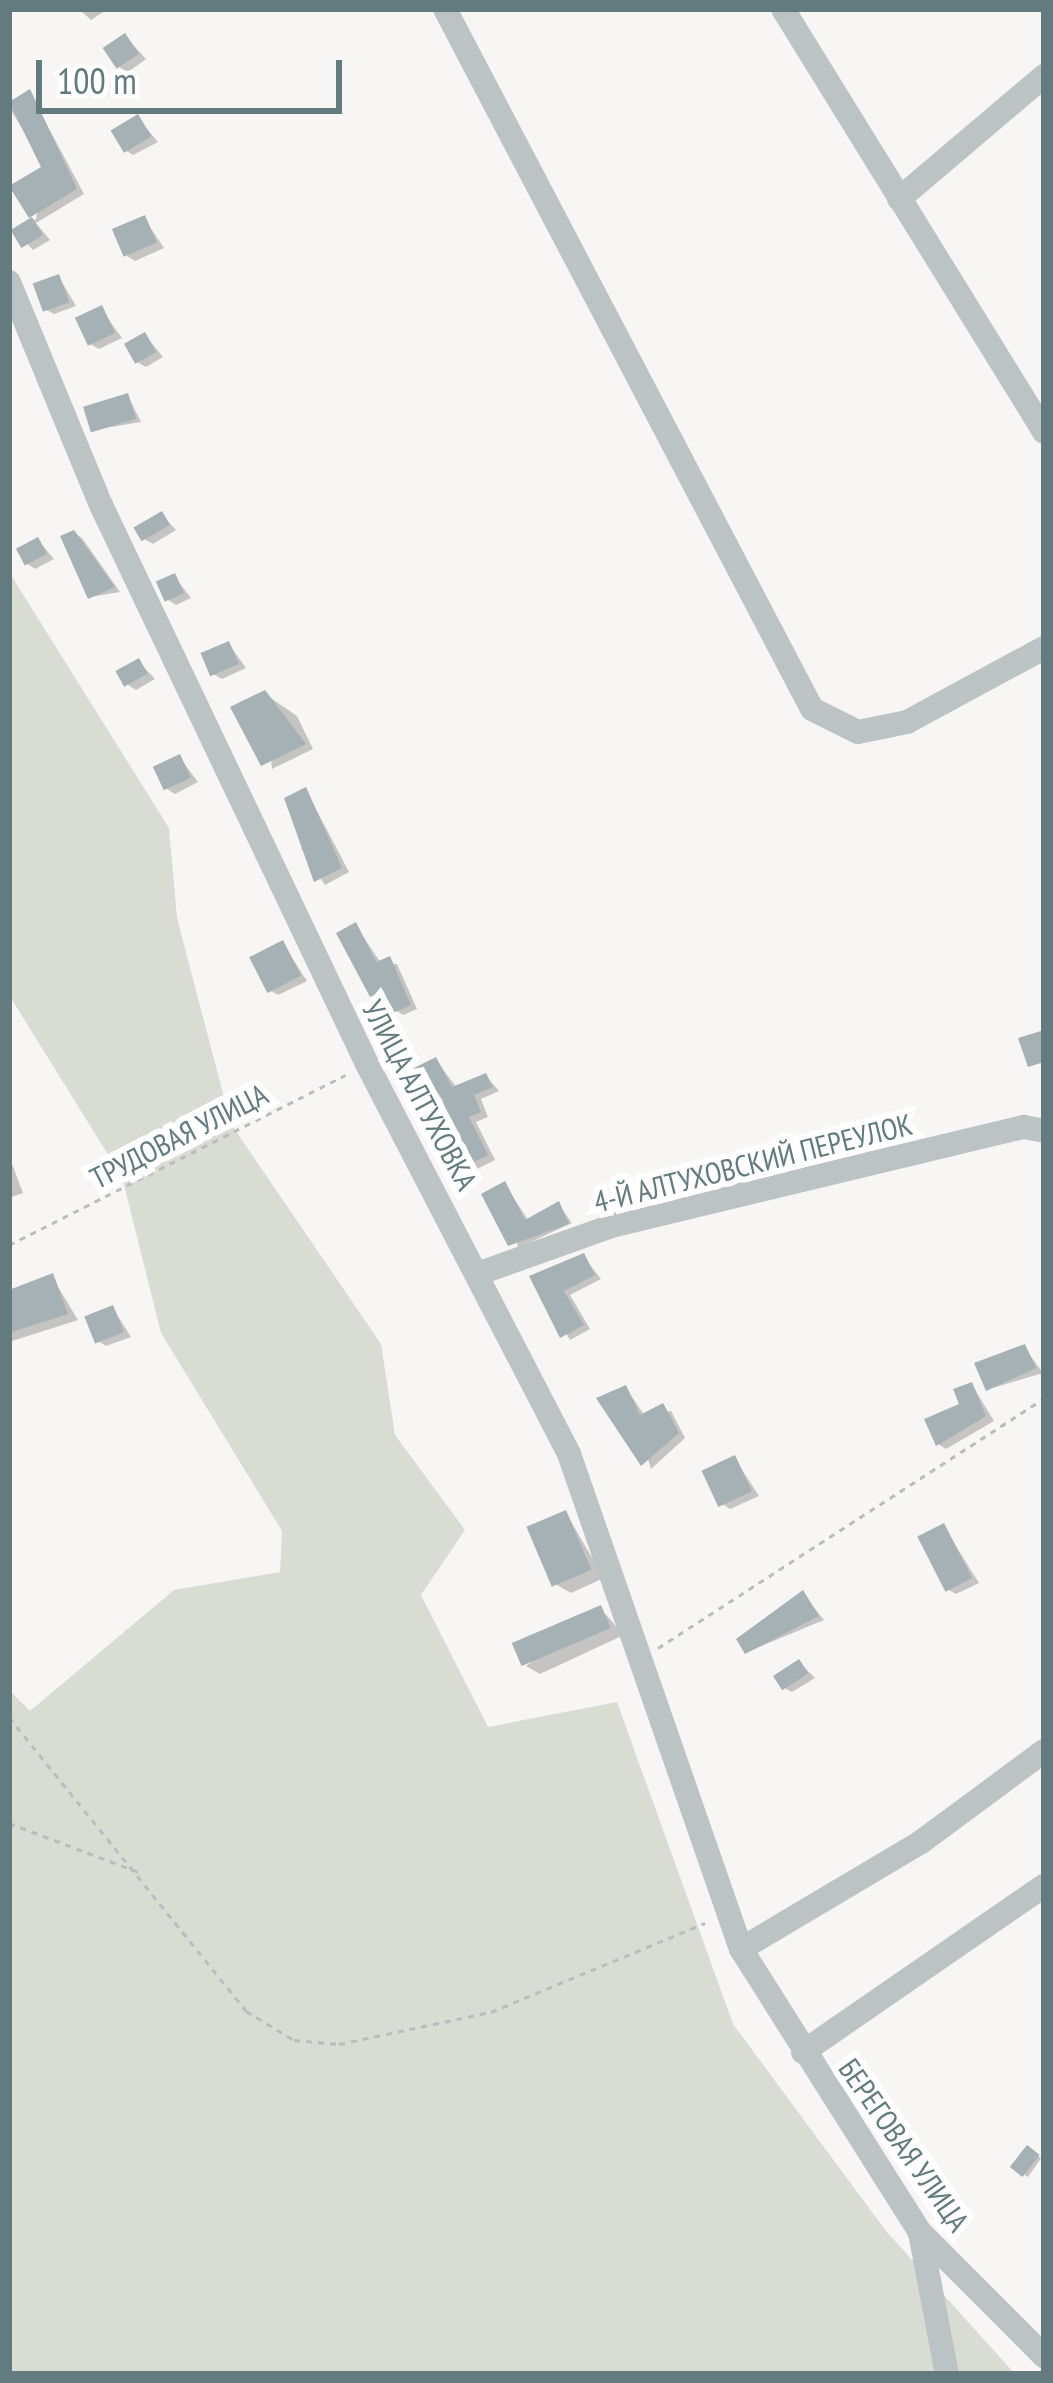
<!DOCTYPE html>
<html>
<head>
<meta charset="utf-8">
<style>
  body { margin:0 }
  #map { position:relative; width:1053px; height:2383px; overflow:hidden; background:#f7f6f4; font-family:"PT Sans Narrow",sans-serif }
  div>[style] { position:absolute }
  .green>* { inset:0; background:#d9dcd3 }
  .shadow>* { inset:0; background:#0003; transform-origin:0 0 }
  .building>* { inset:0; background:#a5b1b4; transform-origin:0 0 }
  .path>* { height:3px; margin-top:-1.5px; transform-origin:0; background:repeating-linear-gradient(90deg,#b9bdbe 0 6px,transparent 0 12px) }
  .minor>* { height:24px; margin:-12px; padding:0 12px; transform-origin:12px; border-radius:12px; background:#bcc3c4 }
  span { translate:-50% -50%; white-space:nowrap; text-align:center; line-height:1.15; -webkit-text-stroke:12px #fff; paint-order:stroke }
  .street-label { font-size:30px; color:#637a7e }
  .frame { position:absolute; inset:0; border:12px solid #637a7e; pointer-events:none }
  .scale { position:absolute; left:36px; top:60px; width:306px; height:54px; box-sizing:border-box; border:6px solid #637a7e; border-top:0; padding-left:15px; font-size:36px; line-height:42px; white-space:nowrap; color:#637a7e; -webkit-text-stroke:9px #fff; paint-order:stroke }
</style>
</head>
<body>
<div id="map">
  <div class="green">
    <i style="clip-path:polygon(9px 572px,169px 828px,177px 918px,231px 1124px,381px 1344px,395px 1435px,465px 1530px,421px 1595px,488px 1727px,617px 1702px,733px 2024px,886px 2231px,1015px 2374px,9px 2374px,9px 1690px,30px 1711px,174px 1590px,280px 1572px,282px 1531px,161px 1333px,122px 1177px,9px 995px)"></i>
  </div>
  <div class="shadow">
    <i style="clip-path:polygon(79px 9px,108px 9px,91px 20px)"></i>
    <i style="clip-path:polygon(125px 36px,146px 59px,128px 72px,119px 67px)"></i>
    <i style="clip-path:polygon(30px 93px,84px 194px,36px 223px,50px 240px,33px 250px,15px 231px,36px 219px,46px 168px,9px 107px)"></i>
    <i style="clip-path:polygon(138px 118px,158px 142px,133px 155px,125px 150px)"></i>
    <i style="clip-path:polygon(144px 218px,164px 248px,135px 261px,127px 256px)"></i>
    <i style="clip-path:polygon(59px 277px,76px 306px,54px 314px,45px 309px)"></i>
    <i style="clip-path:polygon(101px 309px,122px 338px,99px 349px,90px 344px)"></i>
    <i style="clip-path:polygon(145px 335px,163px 357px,146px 367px,137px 362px)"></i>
    <i style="clip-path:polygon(128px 396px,141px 422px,93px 430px)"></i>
    <i style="clip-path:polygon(162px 515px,176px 530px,153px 544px,144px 539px)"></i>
    <i style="clip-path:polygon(74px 533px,82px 538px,120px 592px,90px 597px)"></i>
    <i style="clip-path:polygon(38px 540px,54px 559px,35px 569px,26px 563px)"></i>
    <i style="clip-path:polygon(174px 576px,191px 598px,176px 605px,168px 600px)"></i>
    <i style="clip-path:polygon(229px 644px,246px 668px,222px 679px,213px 674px)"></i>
    <i style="clip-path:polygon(139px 662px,155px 679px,136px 690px,128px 685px)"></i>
    <i style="clip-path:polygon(265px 694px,297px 716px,313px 749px,272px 769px)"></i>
    <i style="clip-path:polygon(180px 758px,198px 782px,175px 794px,167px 789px)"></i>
    <i style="clip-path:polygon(306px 790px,349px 872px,325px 885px,301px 848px,311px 843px)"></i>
    <i style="clip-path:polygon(356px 926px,381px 963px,397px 964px,417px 1009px,403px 1015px,373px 994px)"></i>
    <i style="clip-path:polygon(283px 944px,307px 981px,278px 995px,269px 990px)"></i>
    <i style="clip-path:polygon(436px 1060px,457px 1088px,486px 1076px,499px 1091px,481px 1099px,488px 1117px,476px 1122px,495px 1160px,477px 1169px,445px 1099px,432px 1096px)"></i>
    <i style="clip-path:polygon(9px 1156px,23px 1193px,9px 1198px)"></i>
    <i style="clip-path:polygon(505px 1185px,529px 1221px,559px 1205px,572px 1223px,518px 1248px)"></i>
    <i style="clip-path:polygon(584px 1257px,601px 1279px,570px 1295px,590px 1329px,570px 1340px,533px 1278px)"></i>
    <i style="clip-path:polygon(52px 1277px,78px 1320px,9px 1342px,9px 1290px)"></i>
    <i style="clip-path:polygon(113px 1308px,131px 1337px,106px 1346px,98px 1341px)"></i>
    <i style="clip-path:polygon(1025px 1348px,1043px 1373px,989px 1389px)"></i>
    <i style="clip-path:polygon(972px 1385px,994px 1421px,946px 1449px,938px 1444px)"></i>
    <i style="clip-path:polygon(626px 1388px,645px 1416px,671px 1411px,685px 1438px,651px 1469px)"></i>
    <i style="clip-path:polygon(735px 1459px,759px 1496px,730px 1509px,722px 1504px)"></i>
    <i style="clip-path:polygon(566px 1513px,604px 1578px,571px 1593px,557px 1585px)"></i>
    <i style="clip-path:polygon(944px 1527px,979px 1583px,956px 1594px,947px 1589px)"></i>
    <i style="clip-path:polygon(803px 1594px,824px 1620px,747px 1652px)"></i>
    <i style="clip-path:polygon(601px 1609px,624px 1635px,540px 1674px,526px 1666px)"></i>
    <i style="clip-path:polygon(799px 1662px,815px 1678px,792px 1692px,783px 1687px)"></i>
    <i style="left:1028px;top:2149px;width:16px;height:23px;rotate:35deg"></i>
  </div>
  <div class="building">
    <i style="left:125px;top:33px;width:25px;height:27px;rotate:56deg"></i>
    <i style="clip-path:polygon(30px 89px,77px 189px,29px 218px,9px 186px,41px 167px,9px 102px)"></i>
    <i style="left:138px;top:114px;width:26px;height:32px;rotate:59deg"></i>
    <i style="left:145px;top:215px;width:30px;height:36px;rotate:67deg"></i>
    <i style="left:32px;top:217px;width:21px;height:25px;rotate:59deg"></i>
    <i style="left:59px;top:274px;width:30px;height:28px;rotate:70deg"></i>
    <i style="left:102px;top:305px;width:31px;height:30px;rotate:65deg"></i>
    <i style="left:145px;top:332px;width:23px;height:24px;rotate:61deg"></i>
    <i style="left:128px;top:393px;width:27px;height:47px;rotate:73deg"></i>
    <i style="left:162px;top:511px;width:16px;height:33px;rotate:60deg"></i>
    <i style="clip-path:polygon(74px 530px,115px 587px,88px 599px,60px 536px)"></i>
    <i style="left:38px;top:537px;width:19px;height:25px;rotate:62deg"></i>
    <i style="left:175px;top:573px;width:22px;height:21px;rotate:66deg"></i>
    <i style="left:229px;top:641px;width:25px;height:31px;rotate:67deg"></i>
    <i style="left:139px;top:658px;width:18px;height:27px;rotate:61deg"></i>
    <i style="clip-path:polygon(265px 690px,306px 744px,261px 766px,230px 707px)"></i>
    <i style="left:180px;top:754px;width:26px;height:30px;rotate:65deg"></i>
    <i style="clip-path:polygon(306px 787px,342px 868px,314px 882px,284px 798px)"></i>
    <i style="clip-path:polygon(356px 922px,376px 962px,390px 956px,411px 1005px,393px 1013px,384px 991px,370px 997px,336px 933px)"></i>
    <i style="left:283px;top:940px;width:40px;height:38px;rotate:63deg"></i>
    <i style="clip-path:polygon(1044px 1030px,1044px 1062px,1028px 1067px,1018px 1038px)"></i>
    <i style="clip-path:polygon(436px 1057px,452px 1087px,486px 1073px,493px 1087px,474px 1095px,481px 1112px,469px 1117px,488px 1155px,466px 1166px,440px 1094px,430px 1099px,414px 1068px)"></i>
    <i style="clip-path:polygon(505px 1181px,525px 1220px,559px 1201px,569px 1224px,508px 1246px,481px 1194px)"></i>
    <i style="clip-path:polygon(584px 1253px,595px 1275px,564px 1291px,584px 1325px,560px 1338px,529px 1276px)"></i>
    <i style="clip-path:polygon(53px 1273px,68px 1314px,9px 1333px,9px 1290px)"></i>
    <i style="left:113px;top:1305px;width:29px;height:31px;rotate:68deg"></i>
    <i style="clip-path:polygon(1025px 1344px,1036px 1368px,986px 1391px,974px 1363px)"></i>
    <i style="clip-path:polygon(972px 1382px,986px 1416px,936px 1446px,924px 1419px,959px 1404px,953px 1389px)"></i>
    <i style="clip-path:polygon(626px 1385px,640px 1415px,663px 1403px,679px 1433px,641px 1466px,596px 1398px)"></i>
    <i style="left:735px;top:1455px;width:40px;height:37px;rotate:65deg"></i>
    <i style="left:566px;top:1510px;width:65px;height:43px;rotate:67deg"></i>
    <i style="left:944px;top:1523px;width:62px;height:30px;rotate:63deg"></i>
    <i style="clip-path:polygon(803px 1590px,819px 1616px,745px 1654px,736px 1639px)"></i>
    <i style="left:601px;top:1605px;width:25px;height:97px;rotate:67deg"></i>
    <i style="left:799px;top:1659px;width:17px;height:31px;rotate:57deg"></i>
    <i style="left:1027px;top:2145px;width:16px;height:28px;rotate:38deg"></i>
  </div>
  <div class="path">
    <i style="left:9px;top:1245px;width:377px;rotate:-26.8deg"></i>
    <i style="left:658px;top:1648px;width:460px;rotate:-32.9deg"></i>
    <i style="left:9px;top:1717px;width:378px;rotate:51.1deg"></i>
    <i style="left:246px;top:2011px;width:56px;rotate:31.1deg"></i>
    <i style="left:294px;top:2040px;width:45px;rotate:5.1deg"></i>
    <i style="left:339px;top:2044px;width:155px;rotate:-11.9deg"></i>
    <i style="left:491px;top:2012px;width:232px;rotate:-22.6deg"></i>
    <i style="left:9px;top:1823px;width:141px;rotate:20.7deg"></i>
  </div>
  <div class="minor">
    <i style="left:445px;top:9px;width:790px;rotate:62.33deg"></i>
    <i style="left:812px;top:709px;width:51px;rotate:26.6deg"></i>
    <i style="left:858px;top:732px;width:50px;rotate:-11.5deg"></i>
    <i style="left:907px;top:722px;width:156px;rotate:-28.4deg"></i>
    <i style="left:783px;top:9px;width:497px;rotate:58.3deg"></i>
    <i style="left:899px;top:199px;width:190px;rotate:-40.3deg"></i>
    <i style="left:9px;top:282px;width:241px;rotate:67.6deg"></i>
    <i style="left:101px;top:505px;width:619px;rotate:64.55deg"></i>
    <i style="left:367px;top:1064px;width:439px;rotate:62.6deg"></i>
    <i style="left:569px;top:1454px;width:524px;rotate:70.84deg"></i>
    <i style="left:741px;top:1949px;width:333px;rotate:57.7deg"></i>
    <i style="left:919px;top:2231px;width:177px;rotate:45deg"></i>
    <i style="left:480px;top:1273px;width:143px;rotate:-19.6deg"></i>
    <i style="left:615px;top:1225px;width:421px;rotate:-13.5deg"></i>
    <i style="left:1024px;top:1127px;width:20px;rotate:11deg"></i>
    <i style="left:741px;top:1949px;width:209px;rotate:-30.7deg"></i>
    <i style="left:921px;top:1842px;width:153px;rotate:-36.5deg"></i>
    <i style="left:803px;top:2052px;width:293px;rotate:-34.6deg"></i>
    <i style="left:920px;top:2233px;width:144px;rotate:79.2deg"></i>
  </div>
  <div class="street-label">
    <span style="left:420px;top:1095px;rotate:62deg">УЛИЦА АЛТУХОВКА</span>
    <span style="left:179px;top:1136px;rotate:-27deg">ТРУДОВАЯ УЛИЦА</span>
    <span style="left:753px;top:1163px;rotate:-14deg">4-Й АЛТУХОВСКИЙ ПЕРЕУЛОК</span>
    <span style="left:904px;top:2145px;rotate:55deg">БЕРЕГОВАЯ УЛИЦА</span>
  </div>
  <div class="frame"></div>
  <div class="scale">100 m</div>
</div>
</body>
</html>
